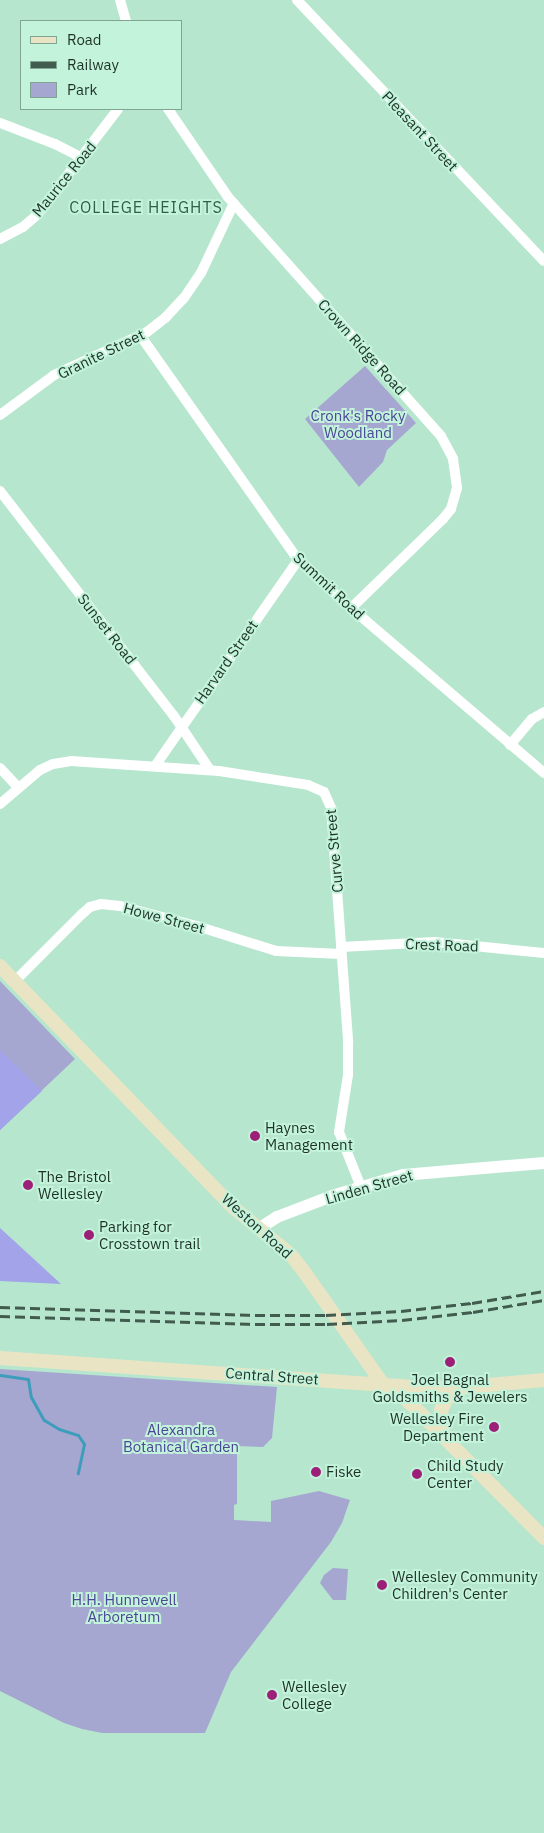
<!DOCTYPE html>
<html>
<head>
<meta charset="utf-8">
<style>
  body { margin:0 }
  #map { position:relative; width:544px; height:1833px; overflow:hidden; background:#b6e6ce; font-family:"IBM Plex Sans",sans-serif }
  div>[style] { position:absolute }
  .green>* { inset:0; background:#a5a7d1 }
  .forest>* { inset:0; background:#a2a3e8 }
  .stream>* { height:3px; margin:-1.5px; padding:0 1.5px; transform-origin:1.5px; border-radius:1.5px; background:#3f9dbc }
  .minor>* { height:10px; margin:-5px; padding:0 5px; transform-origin:5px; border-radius:5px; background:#fff }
  .tertiary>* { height:12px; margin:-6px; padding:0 6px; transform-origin:6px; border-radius:6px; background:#fff }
  .secondary>* { height:14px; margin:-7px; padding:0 7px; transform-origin:7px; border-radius:7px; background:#e9e5c4 }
  .rail>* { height:3px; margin-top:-1.5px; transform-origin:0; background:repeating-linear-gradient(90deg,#415b4e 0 10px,transparent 0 15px) }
  .dots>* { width:14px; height:14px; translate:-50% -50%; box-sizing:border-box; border:2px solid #c3f3db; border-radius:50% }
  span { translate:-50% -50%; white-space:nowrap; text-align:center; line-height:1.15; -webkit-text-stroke:4px #c3f3db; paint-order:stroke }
  .street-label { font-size:15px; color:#1e3127 }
  .park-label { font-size:15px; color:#4b4697 }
  .poi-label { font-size:15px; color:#1e3127 }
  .left { translate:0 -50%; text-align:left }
  .right { translate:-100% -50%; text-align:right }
  .neighbourhood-label { font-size:16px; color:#325e4a; letter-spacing:1px }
  .legend { position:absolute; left:20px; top:20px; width:162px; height:90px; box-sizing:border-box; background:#c3f3db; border:1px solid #81a593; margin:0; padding:6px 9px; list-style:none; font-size:15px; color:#1e3127 }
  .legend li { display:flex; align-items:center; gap:10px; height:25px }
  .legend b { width:25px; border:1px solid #81a593 }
</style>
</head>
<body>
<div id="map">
  <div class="green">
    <i style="clip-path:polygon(365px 366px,416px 423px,387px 450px,383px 462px,359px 487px,305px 419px)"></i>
    <i style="clip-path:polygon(0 981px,75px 1059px,0 1130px)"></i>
    <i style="clip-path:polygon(0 1369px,277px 1387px,272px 1438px,263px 1447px,237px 1446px,237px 1504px,234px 1505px,234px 1520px,271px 1522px,271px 1501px,319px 1491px,350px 1500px,342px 1523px,331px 1542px,231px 1672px,205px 1733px,102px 1733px,82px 1729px,64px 1723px,0 1691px)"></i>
    <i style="clip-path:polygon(333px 1568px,348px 1569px,346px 1600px,333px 1600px,320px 1583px,324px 1575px)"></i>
  </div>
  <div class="forest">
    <i style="clip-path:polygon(0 1050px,42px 1091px,0 1130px)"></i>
    <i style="clip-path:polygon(0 1228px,61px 1284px,0 1281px)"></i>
  </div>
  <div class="stream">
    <i style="left:0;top:1375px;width:28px;rotate:8deg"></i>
    <i style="left:28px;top:1379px;width:18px;rotate:81deg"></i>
    <i style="left:31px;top:1397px;width:26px;rotate:61deg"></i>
    <i style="left:44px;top:1420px;width:17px;rotate:31deg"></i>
    <i style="left:59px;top:1429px;width:20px;rotate:18deg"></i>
    <i style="left:78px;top:1435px;width:11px;rotate:56deg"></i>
    <i style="left:84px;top:1444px;width:30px;rotate:102deg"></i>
  </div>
  <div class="minor">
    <i style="left:120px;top:0;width:22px;rotate:74deg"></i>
    <i style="left:297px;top:0;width:359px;rotate:46.6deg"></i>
    <i style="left:168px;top:109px;width:107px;rotate:55.7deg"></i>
    <i style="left:228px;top:197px;width:320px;rotate:48.3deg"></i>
    <i style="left:441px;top:436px;width:26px;rotate:62deg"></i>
    <i style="left:453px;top:459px;width:29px;rotate:82deg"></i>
    <i style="left:457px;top:488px;width:22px;rotate:106deg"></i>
    <i style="left:451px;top:509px;width:13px;rotate:129deg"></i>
    <i style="left:443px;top:519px;width:128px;rotate:135.9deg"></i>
    <i style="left:0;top:123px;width:59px;rotate:20.9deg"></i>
    <i style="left:55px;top:144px;width:30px;rotate:27deg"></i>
    <i style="left:0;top:239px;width:26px;rotate:-28deg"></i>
    <i style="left:23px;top:227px;width:18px;rotate:-41deg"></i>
    <i style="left:37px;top:215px;width:133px;rotate:-52.6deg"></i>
    <i style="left:140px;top:335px;width:275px;rotate:54.9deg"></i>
    <i style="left:298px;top:560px;width:72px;rotate:42.2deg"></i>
    <i style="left:351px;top:608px;width:254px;rotate:40.5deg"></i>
    <i style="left:0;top:415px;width:67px;rotate:-36.5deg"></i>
    <i style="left:54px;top:375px;width:102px;rotate:-24.8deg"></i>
    <i style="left:147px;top:332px;width:24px;rotate:-38deg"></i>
    <i style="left:166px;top:317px;width:26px;rotate:-47deg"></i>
    <i style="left:184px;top:298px;width:30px;rotate:-56deg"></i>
    <i style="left:201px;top:273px;width:77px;rotate:-64.8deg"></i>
    <i style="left:0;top:491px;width:284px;rotate:52.3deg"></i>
    <i style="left:174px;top:716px;width:65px;rotate:56.3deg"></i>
    <i style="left:510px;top:745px;width:34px;rotate:-50deg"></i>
    <i style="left:532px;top:719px;width:14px;rotate:-30deg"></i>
    <i style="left:155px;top:766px;width:251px;rotate:-55.2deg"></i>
    <i style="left:0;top:768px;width:26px;rotate:47deg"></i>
    <i style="left:0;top:804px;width:52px;rotate:-40.4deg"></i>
    <i style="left:40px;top:770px;width:14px;rotate:-25deg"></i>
    <i style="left:53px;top:764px;width:18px;rotate:-9deg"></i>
    <i style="left:71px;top:761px;width:148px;rotate:3.9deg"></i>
    <i style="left:219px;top:771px;width:90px;rotate:8.9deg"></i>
    <i style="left:308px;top:785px;width:17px;rotate:24deg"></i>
    <i style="left:324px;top:792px;width:17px;rotate:66deg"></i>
    <i style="left:331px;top:808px;width:235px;rotate:85.8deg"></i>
    <i style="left:348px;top:1042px;width:33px;rotate:90deg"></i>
    <i style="left:348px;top:1075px;width:58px;rotate:99deg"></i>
    <i style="left:339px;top:1132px;width:59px;rotate:68.2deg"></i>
    <i style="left:341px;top:947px;width:94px;rotate:-3deg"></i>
    <i style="left:435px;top:942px;width:110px;rotate:5.8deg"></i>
    <i style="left:15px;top:981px;width:95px;rotate:-45deg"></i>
    <i style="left:82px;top:914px;width:11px;rotate:-41deg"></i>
    <i style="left:90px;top:907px;width:11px;rotate:-15deg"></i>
    <i style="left:101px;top:904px;width:19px;rotate:6deg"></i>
    <i style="left:120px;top:906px;width:83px;rotate:14.7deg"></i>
    <i style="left:200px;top:927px;width:80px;rotate:17.5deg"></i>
    <i style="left:276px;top:951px;width:65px;rotate:2.6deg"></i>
  </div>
  <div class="tertiary">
    <i style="left:260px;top:1228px;width:20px;rotate:-33deg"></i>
    <i style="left:277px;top:1217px;width:62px;rotate:-20.8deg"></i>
    <i style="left:335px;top:1195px;width:71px;rotate:-16.4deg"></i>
    <i style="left:403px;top:1175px;width:142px;rotate:-4.9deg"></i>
  </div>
  <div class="secondary">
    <i style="left:0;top:966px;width:337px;rotate:46deg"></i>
    <i style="left:234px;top:1208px;width:74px;rotate:39.5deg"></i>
    <i style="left:291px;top:1255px;width:23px;rotate:52deg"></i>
    <i style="left:305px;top:1273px;width:134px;rotate:55deg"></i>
    <i style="left:382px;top:1383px;width:27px;rotate:34deg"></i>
    <i style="left:404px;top:1398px;width:23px;rotate:43deg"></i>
    <i style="left:421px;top:1414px;width:175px;rotate:45.2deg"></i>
    <i style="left:0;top:1358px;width:429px;rotate:4deg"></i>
    <i style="left:428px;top:1388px;width:39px;rotate:-1deg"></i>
    <i style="left:467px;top:1387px;width:77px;rotate:-5.2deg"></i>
    <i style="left:444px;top:1437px;width:27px;rotate:-96deg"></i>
    <i style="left:441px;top:1410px;width:25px;rotate:-63deg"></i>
  </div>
  <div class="rail">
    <i style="left:0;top:1307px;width:255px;rotate:1.8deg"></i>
    <i style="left:255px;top:1315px;width:71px"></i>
    <i style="left:326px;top:1315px;width:75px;rotate:-3.1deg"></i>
    <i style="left:401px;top:1311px;width:71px;rotate:-6.4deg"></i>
    <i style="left:472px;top:1303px;width:73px;rotate:-9.5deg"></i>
    <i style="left:0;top:1316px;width:255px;rotate:1.8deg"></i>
    <i style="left:255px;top:1324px;width:72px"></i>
    <i style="left:327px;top:1324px;width:75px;rotate:-3.1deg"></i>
    <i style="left:402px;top:1320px;width:71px;rotate:-6.4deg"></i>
    <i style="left:473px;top:1312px;width:72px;rotate:-9.6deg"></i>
  </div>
  <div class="dots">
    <i style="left:255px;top:1136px;background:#9c2077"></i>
    <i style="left:28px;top:1185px;background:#9c2077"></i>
    <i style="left:89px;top:1235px;background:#9c2077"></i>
    <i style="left:450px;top:1362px;background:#9c2077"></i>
    <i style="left:494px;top:1427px;background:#9c2077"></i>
    <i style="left:316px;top:1472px;background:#9c2077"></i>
    <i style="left:417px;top:1474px;background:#9c2077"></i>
    <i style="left:382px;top:1585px;background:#9c2077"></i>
    <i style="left:272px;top:1695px;background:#9c2077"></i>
  </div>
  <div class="street-label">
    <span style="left:420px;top:131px;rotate:47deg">Pleasant Street</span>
    <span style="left:64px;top:179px;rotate:-51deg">Maurice Road</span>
    <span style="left:362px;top:347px;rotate:48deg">Crown Ridge Road</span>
    <span style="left:101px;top:354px;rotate:-26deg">Granite Street</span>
    <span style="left:329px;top:586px;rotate:43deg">Summit Road</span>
    <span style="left:107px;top:629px;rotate:52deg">Sunset Road</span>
    <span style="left:226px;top:662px;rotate:-55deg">Harvard Street</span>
    <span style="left:334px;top:851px;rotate:-95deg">Curve Street</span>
    <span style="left:164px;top:918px;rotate:15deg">Howe Street</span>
    <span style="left:442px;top:945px;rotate:2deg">Crest Road</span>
    <span style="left:369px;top:1187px;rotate:-16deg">Linden Street</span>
    <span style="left:257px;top:1226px;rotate:42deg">Weston Road</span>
    <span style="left:272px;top:1376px;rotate:4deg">Central Street</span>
  </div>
  <div class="park-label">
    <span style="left:358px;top:424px">Cronk's Rocky<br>Woodland</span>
    <span style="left:181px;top:1438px">Alexandra<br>Botanical Garden</span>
    <span style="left:124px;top:1608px">H.H. Hunnewell<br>Arboretum</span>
  </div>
  <div class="poi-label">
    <span class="left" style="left:265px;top:1136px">Haynes<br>Management</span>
    <span class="left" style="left:38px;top:1185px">The Bristol<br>Wellesley</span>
    <span class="left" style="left:99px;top:1235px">Parking for<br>Crosstown trail</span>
    <span style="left:450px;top:1388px">Joel Bagnal<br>Goldsmiths &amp; Jewelers</span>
    <span class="right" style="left:484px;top:1427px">Wellesley Fire<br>Department</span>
    <span class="left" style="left:427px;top:1474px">Child Study<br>Center</span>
    <span class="left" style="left:326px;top:1472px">Fiske</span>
    <span class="left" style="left:392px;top:1585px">Wellesley Community<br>Children's Center</span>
    <span class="left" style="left:282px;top:1695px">Wellesley<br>College</span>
  </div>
  <div class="neighbourhood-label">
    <span style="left:146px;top:207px">COLLEGE HEIGHTS</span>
  </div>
  <ul class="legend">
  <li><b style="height:6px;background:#e9e5c4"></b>Road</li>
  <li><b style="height:6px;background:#415b4e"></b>Railway</li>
  <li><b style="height:14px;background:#a5a7d1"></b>Park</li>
  </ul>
</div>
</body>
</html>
